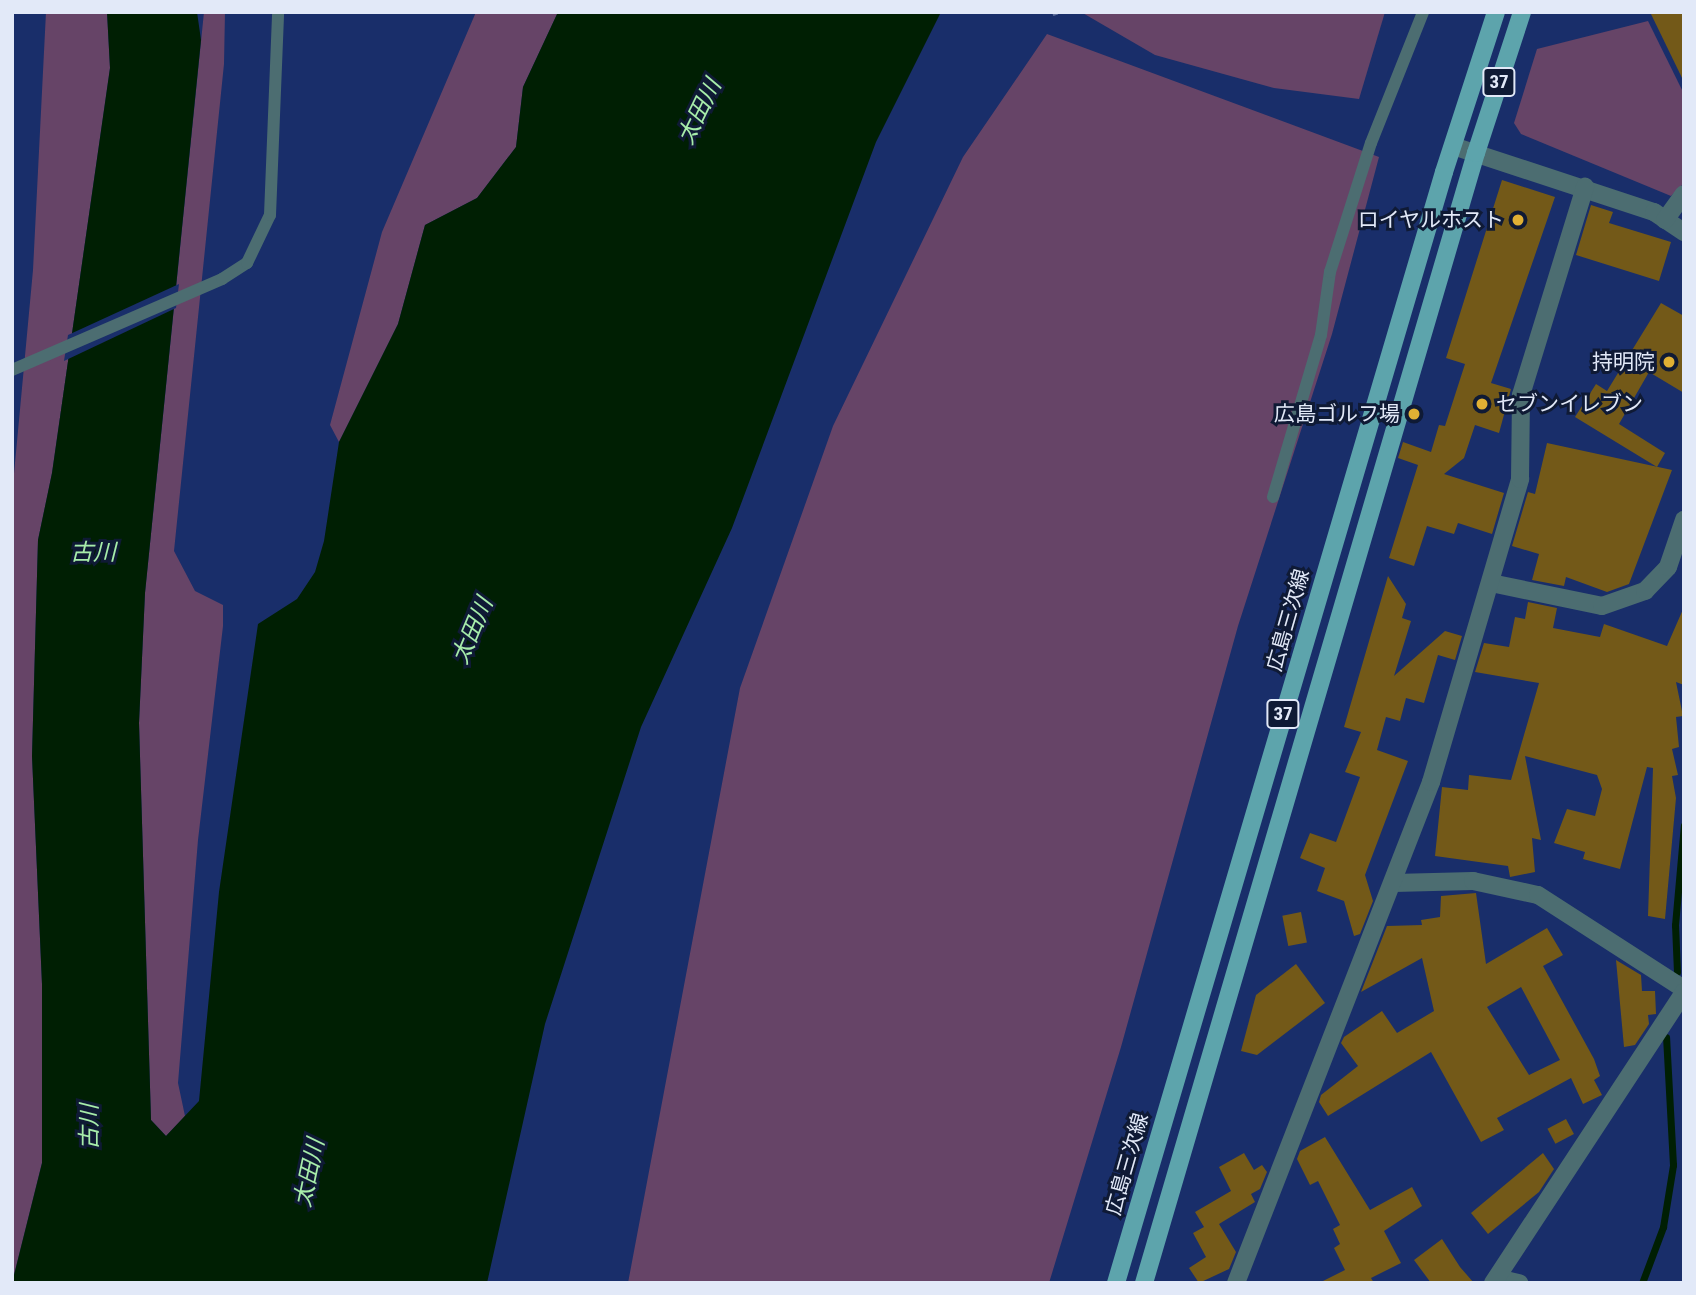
<!DOCTYPE html>
<html>
<head>
<meta charset="utf-8">
<style>
  body { margin:0 }
  #map { position:relative; width:1696px; height:1295px; overflow:hidden; background:#192e6a; font-family:"Roboto Condensed","Noto Sans JP",sans-serif }
  div>[style] { position:absolute }
  .green>* { inset:0; background:#664467 }
  .water>* { inset:0; background:#001f03 }
  .pier>* { inset:0; background:#192e6a }
  .stream>* { height:7px; margin:-3.5px; padding:0 3.5px; transform-origin:3.5px; border-radius:3.5px; background:#001f03 }
  .building>* { inset:0; background:#735918; transform-origin:0 0 }
  .path>* { height:4.5px; margin-top:-2.25px; transform-origin:0; background:repeating-linear-gradient(90deg,#62729d 0 3.5px,transparent 0 7px) }
  .service>* { height:12px; margin:-6px; padding:0 6px; transform-origin:6px; border-radius:6px; background:#4c6d71 }
  .minor>* { height:18px; margin:-9px; padding:0 9px; transform-origin:9px; border-radius:9px; background:#4c6d71 }
  .primary>* { height:18px; margin:-9px; padding:0 9px; transform-origin:9px; border-radius:9px; background:#5da4ac }
  .dots>* { width:19px; height:19px; translate:-50% -50%; box-sizing:border-box; border:4px solid #0f1a35; border-radius:50% }
  span { translate:-50% -50%; white-space:nowrap; text-align:center; line-height:1.15; -webkit-text-stroke:6px #0f1a35; paint-order:stroke }
  .shield-label span { padding:2px 5px; background:#0f1a35; border:2px solid; border-radius:5px; -webkit-text-stroke-width:0 }
  .shield-label { font-size:19px; color:#e2e9f8; font-weight:700 }
  .poi-label { font-size:21px; color:#e2e9f8 }
  .right { translate:-100% -50%; text-align:right }
  .left { translate:0 -50%; text-align:left }
  .street-label { font-size:21px; color:#e2e9f8 }
  .water-label { font-size:23px; color:#a7edaa; font-style:italic }
  .frame { position:absolute; inset:0; border:14px solid #e2e9f8; pointer-events:none }
</style>
</head>
<body>
<div id="map">
  <div class="green">
    <i style="clip-path:polygon(46px 12px,107px 12px,110px 68px,52px 473px,38px 540px,32px 756px,42px 984px,42px 1163px,12px 1283px,12px 495px,33px 270px)"></i>
    <i style="clip-path:polygon(204px 12px,225px 12px,224px 64px,174px 551px,195px 591px,223px 605px,223px 626px,198px 840px,178px 1083px,185px 1116px,166px 1136px,151px 1120px,139px 723px,145px 593px)"></i>
    <i style="clip-path:polygon(476px 12px,558px 12px,523px 87px,516px 147px,477px 198px,425px 225px,398px 324px,339px 442px,330px 425px,382px 232px)"></i>
    <i style="clip-path:polygon(1081px 12px,1385px 12px,1359px 99px,1274px 88px,1155px 55px)"></i>
    <i style="clip-path:polygon(1648px 21px,1684px 94px,1684px 183px,1671px 196px,1521px 134px,1514px 123px,1537px 49px)"></i>
    <i style="clip-path:polygon(1047px 34px,1379px 157px,1332px 334px,1238px 626px,1121px 1047px,1049px 1283px,628px 1283px,740px 688px,833px 426px,963px 157px)"></i>
  </div>
  <div class="water">
    <i style="clip-path:polygon(107px 12px,197px 12px,201px 40px,145px 593px,139px 723px,151px 1120px,166px 1136px,199px 1101px,219px 892px,258px 624px,297px 599px,315px 572px,324px 541px,339px 442px,398px 324px,425px 225px,477px 198px,516px 147px,523px 87px,558px 12px,941px 12px,876px 142px,732px 528px,641px 727px,545px 1024px,487px 1283px,12px 1283px,42px 1163px,42px 984px,32px 756px,38px 540px,52px 473px,110px 68px)"></i>
  </div>
  <div class="pier">
    <i style="clip-path:polygon(179px 284px,176px 308px,64px 361px,68px 335px)"></i>
  </div>
  <div class="stream">
    <i style="left:1677px;top:972px;width:47px;rotate:-92.4deg"></i>
    <i style="left:1675px;top:925px;width:100px;rotate:-84.9deg"></i>
    <i style="left:1642px;top:1283px;width:60px;rotate:-69.4deg"></i>
    <i style="left:1663px;top:1227px;width:63px;rotate:-80.8deg"></i>
    <i style="left:1673px;top:1165px;width:128px;rotate:-93.1deg"></i>
  </div>
  <div class="building">
    <i style="clip-path:polygon(1650px 12px,1684px 12px,1684px 82px)"></i>
    <i style="clip-path:polygon(1502px 180px,1555px 197px,1491px 383px,1511px 389px,1499px 433px,1475px 425px,1464px 458px,1444px 474px,1504px 493px,1492px 534px,1458px 523px,1454px 534px,1427px 526px,1414px 566px,1389px 558px,1418px 465px,1398px 458px,1403px 442px,1431px 452px,1439px 425px,1445px 426px,1465px 364px,1446px 358px)"></i>
    <i style="clip-path:polygon(1591px 205px,1613px 212px,1609px 223px,1671px 242px,1659px 281px,1576px 255px)"></i>
    <i style="clip-path:polygon(1661px 303px,1684px 316px,1684px 393px,1649px 372px,1619px 424px,1665px 453px,1657px 467px,1575px 417px,1596px 384px,1607px 391px)"></i>
    <i style="clip-path:polygon(1547px 443px,1672px 470px,1629px 584px,1607px 592px,1566px 577px,1564px 586px,1532px 580px,1539px 554px,1512px 546px,1528px 492px,1535px 494px)"></i>
    <i style="clip-path:polygon(1388px 576px,1406px 604px,1402px 618px,1411px 621px,1394px 676px,1445px 631px,1462px 636px,1455px 660px,1438px 655px,1424px 703px,1406px 698px,1400px 721px,1386px 717px,1377px 750px,1408px 761px,1365px 875px,1373px 901px,1360px 934px,1354px 936px,1344px 901px,1317px 891px,1325px 868px,1300px 858px,1310px 833px,1336px 842px,1360px 777px,1345px 772px,1361px 732px,1344px 727px)"></i>
    <i style="clip-path:polygon(1528px 602px,1557px 608px,1553px 628px,1600px 637px,1604px 624px,1667px 646px,1684px 607px,1684px 685px,1676px 682px,1683px 716px,1676px 717px,1679px 747px,1672px 749px,1678px 775px,1672px 776px,1676px 798px,1665px 919px,1648px 916px,1653px 768px,1647px 767px,1620px 869px,1583px 859px,1585px 852px,1554px 843px,1567px 809px,1595px 816px,1602px 789px,1597px 775px,1525px 756px,1541px 840px,1532px 838px,1535px 872px,1510px 877px,1508px 866px,1435px 856px,1442px 787px,1468px 790px,1469px 775px,1511px 780px,1539px 683px,1475px 672px,1484px 643px,1509px 647px,1515px 617px,1525px 619px)"></i>
    <i style="clip-path:polygon(evenodd,1476px 893px,1486px 964px,1547px 928px,1563px 955px,1543px 966px,1594px 1059px,1600px 1076px,1594px 1080px,1602px 1095px,1583px 1104px,1571px 1078px,1497px 1118px,1504px 1130px,1481px 1142px,1431px 1052px,1328px 1116px,1319px 1102px,1321px 1095px,1358px 1066px,1341px 1043px,1344px 1037px,1382px 1011px,1397px 1033px,1434px 1011px,1422px 958px,1361px 992px,1387px 926px,1422px 925px,1421px 920px,1440px 917px,1441px 896px,1476px 893px,1521px 987px,1560px 1060px,1529px 1075px,1487px 1007px,1521px 987px)"></i>
    <i style="left:1301px;top:912px;width:31px;height:19px;rotate:79deg"></i>
    <i style="clip-path:polygon(1616px 960px,1641px 975px,1642px 991px,1655px 991px,1656px 1014px,1648px 1015px,1649px 1024px,1635px 1045px,1624px 1047px)"></i>
    <i style="clip-path:polygon(1296px 964px,1325px 1003px,1257px 1055px,1241px 1051px,1256px 995px)"></i>
    <i style="left:1566px;top:1119px;width:17px;height:21px;rotate:62deg"></i>
    <i style="clip-path:polygon(1325px 1137px,1370px 1210px,1412px 1187px,1422px 1206px,1384px 1231px,1401px 1263px,1371px 1278px,1374px 1283px,1319px 1283px,1345px 1270px,1334px 1248px,1340px 1244px,1333px 1229px,1340px 1225px,1318px 1181px,1310px 1185px,1297px 1159px,1300px 1151px)"></i>
    <i style="clip-path:polygon(1244px 1153px,1254px 1170px,1262px 1165px,1267px 1172px,1260px 1189px,1251px 1194px,1255px 1202px,1219px 1224px,1236px 1252px,1229px 1269px,1199px 1283px,1189px 1268px,1206px 1257px,1193px 1233px,1204px 1227px,1195px 1212px,1231px 1191px,1219px 1167px)"></i>
    <i style="clip-path:polygon(1543px 1153px,1554px 1169px,1539px 1192px,1488px 1234px,1471px 1213px)"></i>
    <i style="clip-path:polygon(1442px 1239px,1460px 1267px,1474px 1283px,1431px 1283px,1414px 1260px)"></i>
  </div>
  <div class="path">
    <i style="left:1055px;top:12px;width:3px;rotate:72deg"></i>
  </div>
  <div class="service">
    <i style="left:12px;top:370px;width:229px;rotate:-23.4deg"></i>
    <i style="left:222px;top:279px;width:30px;rotate:-33deg"></i>
    <i style="left:247px;top:263px;width:53px;rotate:-64.4deg"></i>
    <i style="left:270px;top:215px;width:203px;rotate:-87.7deg"></i>
    <i style="left:1273px;top:497px;width:169px;rotate:-73.5deg"></i>
    <i style="left:1321px;top:335px;width:64px;rotate:-81.9deg"></i>
    <i style="left:1330px;top:272px;width:135px;rotate:-72.4deg"></i>
    <i style="left:1371px;top:143px;width:141px;rotate:-68.3deg"></i>
  </div>
  <div class="minor">
    <i style="left:1453px;top:146px;width:212px;rotate:18.2deg"></i>
    <i style="left:1654px;top:212px;width:36px;rotate:34deg"></i>
    <i style="left:1665px;top:220px;width:32px;rotate:-54deg"></i>
    <i style="left:1491px;top:583px;width:113px;rotate:11.7deg"></i>
    <i style="left:1602px;top:606px;width:46px;rotate:-19.2deg"></i>
    <i style="left:1645px;top:591px;width:33px;rotate:-46deg"></i>
    <i style="left:1668px;top:567px;width:50px;rotate:-71.2deg"></i>
    <i style="left:1394px;top:883px;width:79px;rotate:-1.5deg"></i>
    <i style="left:1473px;top:881px;width:66px;rotate:12.2deg"></i>
    <i style="left:1538px;top:895px;width:174px;rotate:32.8deg"></i>
    <i style="left:1497px;top:1278px;width:23px;rotate:13deg"></i>
    <i style="left:1236px;top:1283px;width:538px;rotate:-68.73deg"></i>
    <i style="left:1431px;top:782px;width:316px;rotate:-73.6deg"></i>
    <i style="left:1520px;top:479px;width:84px;rotate:-89.3deg"></i>
    <i style="left:1521px;top:395px;width:218px;rotate:-72.9deg"></i>
    <i style="left:1493px;top:1283px;width:348px;rotate:-56.7deg"></i>
  </div>
  <div class="primary">
    <i style="left:1116px;top:1283px;width:1158px;rotate:-73.55deg"></i>
    <i style="left:1444px;top:172px;width:168px;rotate:-72deg"></i>
    <i style="left:1144px;top:1283px;width:1178px;rotate:-73.63deg"></i>
    <i style="left:1476px;top:153px;width:148px;rotate:-71.9deg"></i>
  </div>
  <div class="dots">
    <i style="left:1518px;top:220px;background:#e0b034"></i>
    <i style="left:1669px;top:362px;background:#e0b034"></i>
    <i style="left:1482px;top:404px;background:#e0b034"></i>
    <i style="left:1414px;top:414px;background:#e0b034"></i>
  </div>
  <div class="shield-label">
    <span style="left:1499px;top:82px">37</span>
    <span style="left:1283px;top:714px">37</span>
  </div>
  <div class="poi-label">
    <span class="right" style="left:1504px;top:220px">ロイヤルホスト</span>
    <span class="right" style="left:1655px;top:362px">持明院</span>
    <span class="left" style="left:1496px;top:404px">セブンイレブン</span>
    <span class="right" style="left:1400px;top:414px">広島ゴルフ場</span>
  </div>
  <div class="street-label">
    <span style="left:1288px;top:620px;rotate:-74deg">広島三次線</span>
    <span style="left:1127px;top:1164px;rotate:-74deg">広島三次線</span>
  </div>
  <div class="water-label">
    <span style="left:700px;top:112px;rotate:-64deg">太田川</span>
    <span style="left:93px;top:553px">古川</span>
    <span style="left:473px;top:631px;rotate:-67deg">太田川</span>
    <span style="left:90px;top:1127px;rotate:-90deg">古川</span>
    <span style="left:310px;top:1173px;rotate:-78deg">太田川</span>
  </div>
  <div class="frame"></div>
</div>
</body>
</html>
